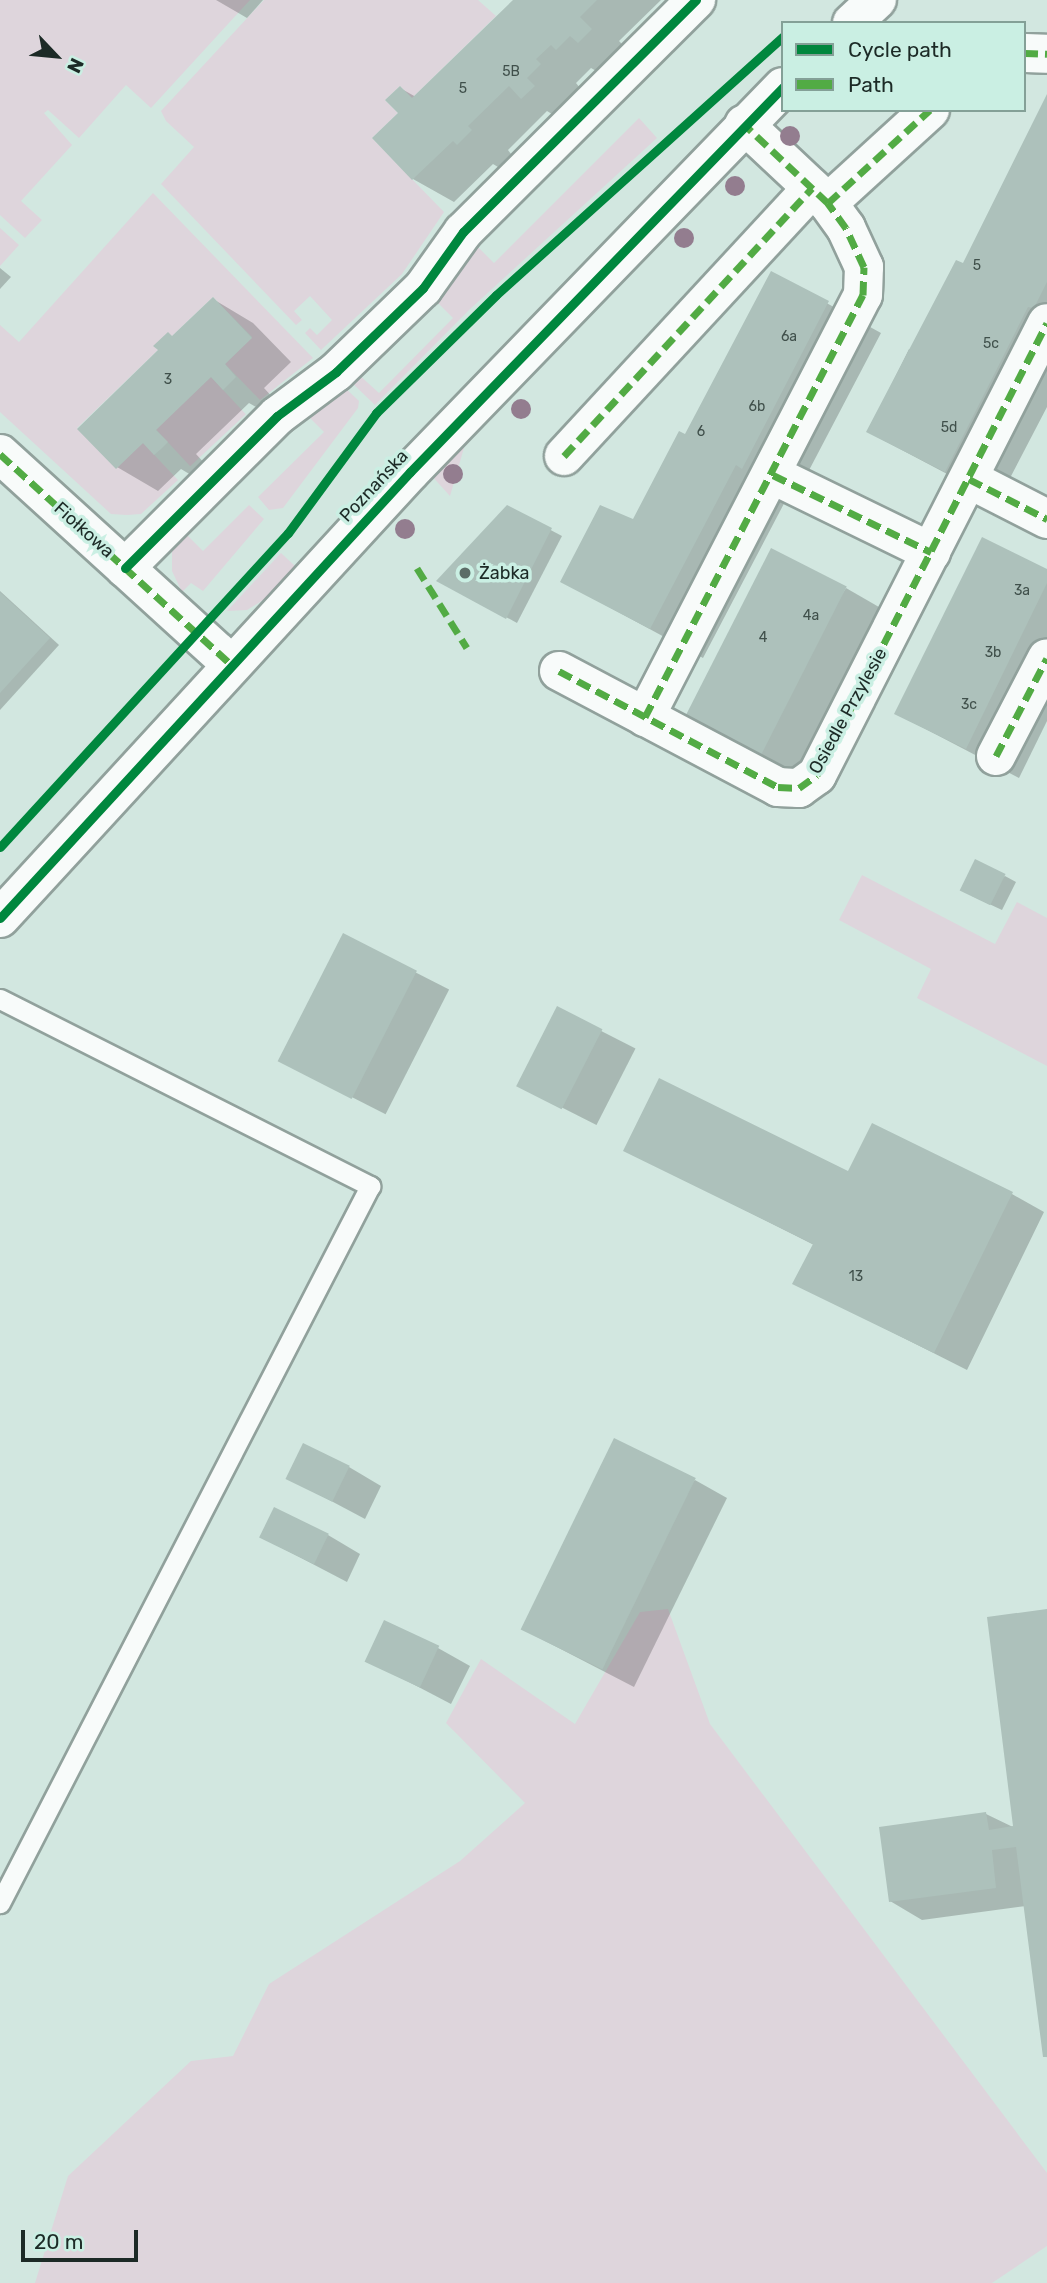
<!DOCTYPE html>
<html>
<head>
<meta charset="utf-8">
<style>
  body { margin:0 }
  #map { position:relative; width:1047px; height:2283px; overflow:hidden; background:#d2e7e0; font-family:Rubik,sans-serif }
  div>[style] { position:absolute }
  .green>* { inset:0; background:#ded5dc; transform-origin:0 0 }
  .shadow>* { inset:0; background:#0003; transform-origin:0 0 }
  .building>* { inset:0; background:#adc1bb; transform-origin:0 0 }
  .roads { filter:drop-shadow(2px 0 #91a19c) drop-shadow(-2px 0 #91a19c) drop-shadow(0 2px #91a19c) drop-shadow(0 -2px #91a19c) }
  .service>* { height:19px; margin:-9.5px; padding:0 9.5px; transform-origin:9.5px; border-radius:9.5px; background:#f8fbfa }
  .minor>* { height:38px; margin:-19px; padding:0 19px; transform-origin:19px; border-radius:19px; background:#f8fbfa }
  .tertiary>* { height:38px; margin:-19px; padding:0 19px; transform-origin:19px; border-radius:19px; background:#f8fbfa }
  .quiet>* { height:7px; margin-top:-3.5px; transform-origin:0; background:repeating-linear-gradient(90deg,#52ab44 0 14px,transparent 0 21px) }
  .cycleway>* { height:9px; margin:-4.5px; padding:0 4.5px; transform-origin:4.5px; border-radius:4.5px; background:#00873e }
  .trees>* { width:20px; height:20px; margin:-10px; border-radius:50%; background:#937d8f }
  .dots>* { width:19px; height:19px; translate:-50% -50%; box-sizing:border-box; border:4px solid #caefe3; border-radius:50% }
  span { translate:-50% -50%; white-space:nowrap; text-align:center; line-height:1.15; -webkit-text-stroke:7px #caefe3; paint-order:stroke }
  .number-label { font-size:14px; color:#40504b }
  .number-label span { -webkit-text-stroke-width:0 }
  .street-label { font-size:18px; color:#1c2a26 }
  .poi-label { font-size:18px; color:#1c2a26 }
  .left { translate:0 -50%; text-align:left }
  .legend { position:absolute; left:781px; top:21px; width:245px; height:91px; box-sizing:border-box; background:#caefe3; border:2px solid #84a097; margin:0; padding:9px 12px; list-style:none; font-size:21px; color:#1c2a26 }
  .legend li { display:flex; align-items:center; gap:14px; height:35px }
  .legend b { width:35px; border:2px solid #84a097 }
  .north { position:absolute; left:21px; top:21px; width:70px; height:70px; -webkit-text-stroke:5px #caefe3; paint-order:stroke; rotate:116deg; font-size:19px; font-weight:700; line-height:28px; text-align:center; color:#1c2a26 }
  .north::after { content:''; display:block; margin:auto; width:24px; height:32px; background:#1c2a26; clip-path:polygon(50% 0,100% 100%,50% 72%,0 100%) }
  .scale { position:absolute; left:21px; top:2230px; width:117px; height:32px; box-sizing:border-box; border:4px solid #1c2a26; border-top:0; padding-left:9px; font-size:21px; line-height:24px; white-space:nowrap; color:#1c2a26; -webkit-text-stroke:5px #caefe3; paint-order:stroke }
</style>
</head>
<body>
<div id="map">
  <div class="green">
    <i style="clip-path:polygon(0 0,250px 0,151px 108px,126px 85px,79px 138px,48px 110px,44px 113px,72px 145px,21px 201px,42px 220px,25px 238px,0 215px)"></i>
    <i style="clip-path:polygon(264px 0,478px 0,496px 16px,412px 98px,400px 86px,385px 100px,398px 113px,372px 138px,444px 212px,402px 274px,321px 350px,305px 333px,310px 328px,317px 335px,332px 320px,310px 296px,294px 311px,302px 320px,296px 325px,161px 184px,194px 147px,166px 121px,161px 111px)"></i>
    <i style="clip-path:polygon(639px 118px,657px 138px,469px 310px,375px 405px,348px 379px,357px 373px,379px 393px,453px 318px,432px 297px,474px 243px,494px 263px)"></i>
    <i style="clip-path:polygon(153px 193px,313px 358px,260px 400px,225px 364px,252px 337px,213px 297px,172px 336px,154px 346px,158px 350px,77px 428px,116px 468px,143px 443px,178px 480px,141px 514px,127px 515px,111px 514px,0 412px,0 325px,19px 342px)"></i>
    <i style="clip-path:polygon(0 228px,19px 245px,0 266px)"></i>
    <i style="left:211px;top:377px;width:51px;height:76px;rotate:47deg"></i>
    <i style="clip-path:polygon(342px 385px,359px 401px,358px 408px,283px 508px,269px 510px,258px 497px,324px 432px,303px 411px)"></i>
    <i style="clip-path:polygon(468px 434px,450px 496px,430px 474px)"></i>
    <i style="clip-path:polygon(249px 505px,264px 519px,203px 591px,191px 583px,182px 592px,172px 571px,172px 548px,182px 530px,203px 551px)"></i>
    <i style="clip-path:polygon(281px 553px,295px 566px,265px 599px,247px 610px,227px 611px)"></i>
    <i style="clip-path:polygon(862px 875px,995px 944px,1017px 902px,1047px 918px,1047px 1066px,917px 998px,931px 969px,839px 920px)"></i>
    <i style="clip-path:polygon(668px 1609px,710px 1724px,1047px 2173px,1047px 2246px,992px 2283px,35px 2283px,68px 2176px,191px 2061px,233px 2056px,269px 1984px,460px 1861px,525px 1803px,446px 1723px,481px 1659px,575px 1724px,640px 1612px)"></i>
  </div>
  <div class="shadow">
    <i style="clip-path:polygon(216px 0,263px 0,247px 18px)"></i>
    <i style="clip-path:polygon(515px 0,669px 0,661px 0,619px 41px,631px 53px,598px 72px,591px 68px,576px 83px,580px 88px,563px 121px,547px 111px,508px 150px,511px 154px,498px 167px,493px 164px,454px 202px,413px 179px,400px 113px,400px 88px,416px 97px)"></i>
    <i style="clip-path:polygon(1047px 98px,1047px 407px,998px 501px,868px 432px,909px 349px,913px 351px,963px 265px)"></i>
    <i style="clip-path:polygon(0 268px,11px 277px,0 289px)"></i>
    <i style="clip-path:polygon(772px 273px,881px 333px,795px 497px,789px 494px,703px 658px,563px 582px,633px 521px,686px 436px)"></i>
    <i style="clip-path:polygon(213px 299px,253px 323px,291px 362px,264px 388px,276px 401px,265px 412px,249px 403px,196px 454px,207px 466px,196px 478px,181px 469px,158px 491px,117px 467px,173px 337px)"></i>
    <i style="clip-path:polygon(507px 507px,562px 536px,517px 623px,439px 580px)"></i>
    <i style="clip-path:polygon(1047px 571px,1047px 721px,1019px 778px,897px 714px)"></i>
    <i style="clip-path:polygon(846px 588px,898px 618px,812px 792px,737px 755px)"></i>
    <i style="clip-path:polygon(0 591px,59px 645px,0 710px)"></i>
    <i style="clip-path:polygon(1005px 876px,1016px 882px,1002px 910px,972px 896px)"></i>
    <i style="left:344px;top:936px;width:118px;height:140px;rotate:27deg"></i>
    <i style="left:558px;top:1009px;width:87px;height:86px;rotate:27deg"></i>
    <i style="clip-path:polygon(626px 1150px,1012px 1194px,1044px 1212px,967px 1370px,795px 1283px,814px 1245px)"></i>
    <i style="clip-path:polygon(349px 1467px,381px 1486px,365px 1519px,288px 1478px)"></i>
    <i style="clip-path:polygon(695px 1480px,727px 1498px,634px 1687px,522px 1629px)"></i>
    <i style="clip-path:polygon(328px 1535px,360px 1554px,347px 1582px,261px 1537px)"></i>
    <i style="clip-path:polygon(1047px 1611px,1047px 2058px,1026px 1906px,922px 1920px,890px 1901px,986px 1814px,1015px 1828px)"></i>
    <i style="clip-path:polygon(438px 1648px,470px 1666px,451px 1704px,367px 1660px)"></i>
  </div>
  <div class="building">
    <i style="clip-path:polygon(513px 0,597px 0,580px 17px,592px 29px,578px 43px,570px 36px,556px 50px,551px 45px,536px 59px,541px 64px,527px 78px,535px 86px,521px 99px,509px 86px,468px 126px,472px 130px,457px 145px,453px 141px,412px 180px,372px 138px,398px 113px,385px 100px,400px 86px,412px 98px)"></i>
    <i style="clip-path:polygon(1047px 94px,1047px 282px,1034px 308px,1028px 307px,945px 472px,866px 432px,956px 260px,963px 263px)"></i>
    <i style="clip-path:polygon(771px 271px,829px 301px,742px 469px,736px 465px,650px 629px,560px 582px,600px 505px,633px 519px,679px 431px,685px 434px)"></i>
    <i style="clip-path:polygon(213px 297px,252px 338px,225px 364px,236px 377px,223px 390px,211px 377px,156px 430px,168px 442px,161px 449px,154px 455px,143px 443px,116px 469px,77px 429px,158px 350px,153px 346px,168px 332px,172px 336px)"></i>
    <i style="clip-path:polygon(507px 505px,552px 528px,506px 619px,436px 581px)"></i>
    <i style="clip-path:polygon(982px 537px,1047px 569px,1047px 583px,966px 749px,894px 714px)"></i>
    <i style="left:771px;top:548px;width:85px;height:198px;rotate:27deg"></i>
    <i style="clip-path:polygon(0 592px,50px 638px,0 693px)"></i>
    <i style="left:975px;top:859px;width:34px;height:35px;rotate:26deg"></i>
    <i style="left:343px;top:933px;width:83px;height:144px;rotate:27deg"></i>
    <i style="left:557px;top:1006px;width:51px;height:90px;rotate:27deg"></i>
    <i style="clip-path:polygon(659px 1078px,848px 1171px,872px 1123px,1013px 1192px,934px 1353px,792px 1284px,813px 1244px,623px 1151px)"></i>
    <i style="left:614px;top:1438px;width:91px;height:213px;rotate:26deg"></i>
    <i style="left:303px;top:1443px;width:52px;height:40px;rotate:26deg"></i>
    <i style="left:274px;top:1507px;width:61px;height:34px;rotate:26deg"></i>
    <i style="clip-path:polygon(1047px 1609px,1047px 2057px,1043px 2057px,1016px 1847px,992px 1850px,996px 1888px,889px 1902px,879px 1827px,986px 1812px,989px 1830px,1013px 1826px,987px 1617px)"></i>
    <i style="left:384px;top:1620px;width:61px;height:46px;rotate:25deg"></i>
  </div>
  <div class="roads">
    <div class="service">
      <i style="left:0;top:999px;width:415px;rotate:26.8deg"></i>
      <i style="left:370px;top:1186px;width:807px;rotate:117.3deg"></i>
    </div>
    <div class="minor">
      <i style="left:1024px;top:53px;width:23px;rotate:2deg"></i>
      <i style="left:828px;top:203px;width:138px;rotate:-42.4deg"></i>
      <i style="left:0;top:454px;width:311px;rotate:42.3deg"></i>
      <i style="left:564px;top:456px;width:365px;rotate:-47.2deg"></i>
      <i style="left:773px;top:475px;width:176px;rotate:26deg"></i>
      <i style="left:969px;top:479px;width:88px;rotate:27.1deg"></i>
      <i style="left:125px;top:568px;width:215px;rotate:-45deg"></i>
      <i style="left:277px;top:416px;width:74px;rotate:-36.7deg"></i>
      <i style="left:336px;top:372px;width:121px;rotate:-44deg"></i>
      <i style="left:423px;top:288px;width:69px;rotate:-54.5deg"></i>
      <i style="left:463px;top:232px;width:329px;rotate:-44.9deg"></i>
      <i style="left:559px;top:671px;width:248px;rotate:27.9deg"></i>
      <i style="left:778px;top:787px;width:21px;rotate:3deg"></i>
      <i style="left:799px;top:788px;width:22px;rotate:-36deg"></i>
      <i style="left:817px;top:775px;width:507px;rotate:-63.03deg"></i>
      <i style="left:645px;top:717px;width:475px;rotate:-62.7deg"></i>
      <i style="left:863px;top:295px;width:28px;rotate:-88deg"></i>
      <i style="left:864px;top:267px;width:43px;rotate:-114.8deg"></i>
      <i style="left:846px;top:228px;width:31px;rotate:-126deg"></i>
      <i style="left:828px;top:203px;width:115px;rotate:-136.8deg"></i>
      <i style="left:996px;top:756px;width:110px;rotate:-62.5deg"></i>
    </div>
    <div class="tertiary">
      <i style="left:852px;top:23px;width:34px;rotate:-43deg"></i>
      <i style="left:0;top:918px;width:606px;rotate:-47.41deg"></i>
      <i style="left:410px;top:472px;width:536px;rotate:-45.91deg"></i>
    </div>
  </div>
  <div class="quiet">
    <i style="left:1024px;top:53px;width:23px;rotate:2deg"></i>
    <i style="left:828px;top:203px;width:138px;rotate:-42.4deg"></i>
    <i style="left:0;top:454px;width:311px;rotate:42.3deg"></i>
    <i style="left:564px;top:456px;width:365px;rotate:-47.2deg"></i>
    <i style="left:773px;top:475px;width:176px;rotate:26deg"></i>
    <i style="left:969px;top:479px;width:88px;rotate:27.1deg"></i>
    <i style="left:417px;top:568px;width:94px;rotate:58deg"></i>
    <i style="left:559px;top:671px;width:248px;rotate:27.9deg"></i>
    <i style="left:778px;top:787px;width:21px;rotate:3deg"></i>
    <i style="left:799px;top:788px;width:22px;rotate:-36deg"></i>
    <i style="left:817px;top:775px;width:507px;rotate:-63.03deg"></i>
    <i style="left:645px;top:717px;width:475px;rotate:-62.7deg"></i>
    <i style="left:863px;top:295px;width:28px;rotate:-88deg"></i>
    <i style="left:864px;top:267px;width:43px;rotate:-114.8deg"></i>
    <i style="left:846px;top:228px;width:31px;rotate:-126deg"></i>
    <i style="left:828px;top:203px;width:115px;rotate:-136.8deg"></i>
    <i style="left:996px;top:756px;width:110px;rotate:-62.5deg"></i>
  </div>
  <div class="cycleway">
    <i style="left:125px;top:568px;width:215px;rotate:-45deg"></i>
    <i style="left:277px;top:416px;width:74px;rotate:-36.7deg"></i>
    <i style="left:336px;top:372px;width:121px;rotate:-44deg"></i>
    <i style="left:423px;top:288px;width:69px;rotate:-54.5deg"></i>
    <i style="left:463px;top:232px;width:329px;rotate:-44.9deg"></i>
    <i style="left:0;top:847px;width:426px;rotate:-47.5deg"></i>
    <i style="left:288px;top:533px;width:149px;rotate:-53.7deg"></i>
    <i style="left:376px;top:413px;width:168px;rotate:-44.5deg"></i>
    <i style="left:496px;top:295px;width:386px;rotate:-42deg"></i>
    <i style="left:0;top:918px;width:606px;rotate:-47.41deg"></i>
    <i style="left:410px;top:472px;width:536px;rotate:-45.91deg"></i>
  </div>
  <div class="trees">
    <i style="left:790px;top:136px"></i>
    <i style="left:735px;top:186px"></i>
    <i style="left:684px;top:238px"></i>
    <i style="left:521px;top:409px"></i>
    <i style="left:453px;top:474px"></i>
    <i style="left:405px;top:529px"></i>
  </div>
  <div class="dots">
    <i style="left:465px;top:573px;background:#5c6c67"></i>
  </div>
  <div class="number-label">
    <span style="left:511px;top:72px">5B</span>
    <span style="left:463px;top:89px">5</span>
    <span style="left:977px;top:266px">5</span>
    <span style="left:789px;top:337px">6a</span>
    <span style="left:991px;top:344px">5c</span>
    <span style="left:168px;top:380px">3</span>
    <span style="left:757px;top:407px">6b</span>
    <span style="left:949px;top:428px">5d</span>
    <span style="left:701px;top:432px">6</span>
    <span style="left:1022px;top:591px">3a</span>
    <span style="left:811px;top:616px">4a</span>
    <span style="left:763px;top:638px">4</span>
    <span style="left:993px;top:653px">3b</span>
    <span style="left:969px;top:705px">3c</span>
    <span style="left:856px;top:1277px">13</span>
  </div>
  <div class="street-label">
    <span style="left:374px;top:486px;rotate:-47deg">Poznańska</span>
    <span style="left:84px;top:530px;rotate:42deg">Fiołkowa</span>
    <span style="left:848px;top:711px;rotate:-61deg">Osiedle Przylesie</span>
  </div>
  <div class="poi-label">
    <span class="left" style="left:479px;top:573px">Żabka</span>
  </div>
  <ul class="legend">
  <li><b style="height:9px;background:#00873e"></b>Cycle path</li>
  <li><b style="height:9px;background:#52ab44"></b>Path</li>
  </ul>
  <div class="north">N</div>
  <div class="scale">20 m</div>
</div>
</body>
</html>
